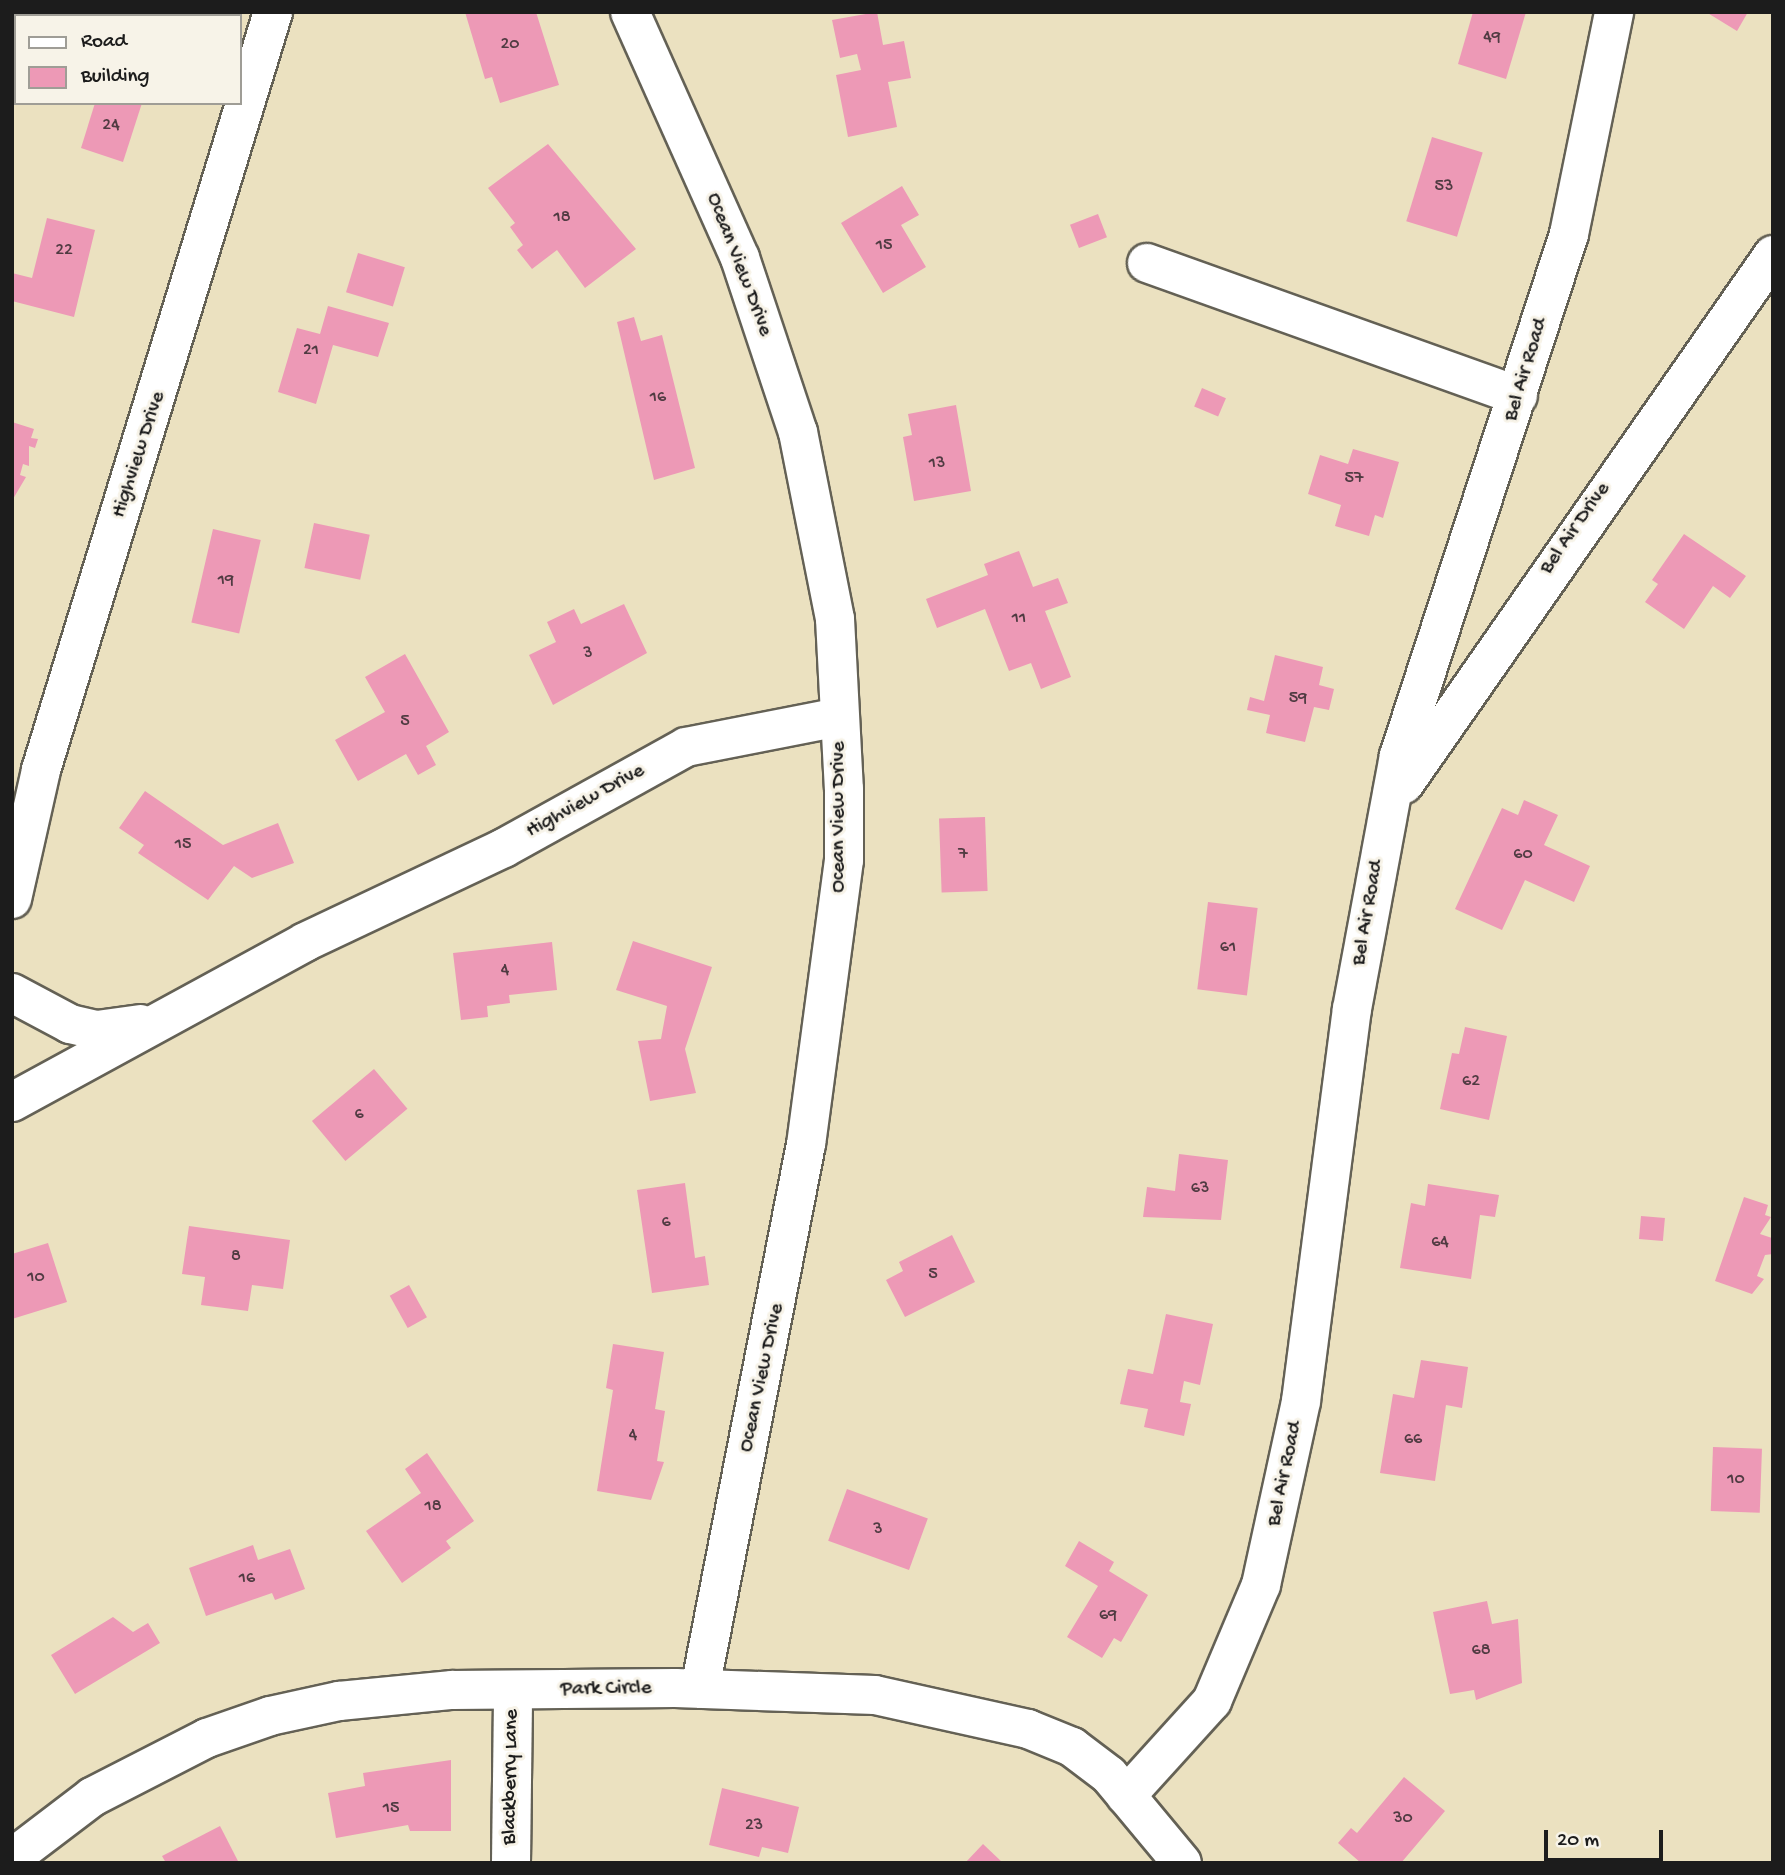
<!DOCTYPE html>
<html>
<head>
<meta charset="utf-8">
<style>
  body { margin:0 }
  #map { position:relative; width:1785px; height:1875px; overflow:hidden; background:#ebe1c0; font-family:"Gochi Hand",sans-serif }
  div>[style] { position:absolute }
  .building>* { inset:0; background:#ed99b6; transform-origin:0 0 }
  .roads { filter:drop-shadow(2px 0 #646155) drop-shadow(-2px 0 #646155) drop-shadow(0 2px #646155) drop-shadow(0 -2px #646155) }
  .minor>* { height:38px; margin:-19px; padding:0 19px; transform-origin:19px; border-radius:19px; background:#fff }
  span { translate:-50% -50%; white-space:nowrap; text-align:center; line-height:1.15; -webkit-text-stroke:6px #f7f3e8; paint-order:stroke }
  .number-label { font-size:18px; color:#503b42 }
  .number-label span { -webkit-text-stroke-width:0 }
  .street-label { font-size:21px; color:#1c1c1c }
  .frame { position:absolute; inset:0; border:14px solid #1c1c1c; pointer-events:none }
  .legend { position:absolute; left:14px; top:14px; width:228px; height:91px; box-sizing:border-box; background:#f7f3e8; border:2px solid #9f9d96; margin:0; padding:9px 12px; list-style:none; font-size:21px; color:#1c1c1c }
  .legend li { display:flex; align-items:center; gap:14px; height:35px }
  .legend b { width:35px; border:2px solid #9f9d96 }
  .scale { position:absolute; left:1544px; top:1830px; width:119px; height:32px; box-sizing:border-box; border:4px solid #1c1c1c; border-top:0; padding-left:9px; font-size:21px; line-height:24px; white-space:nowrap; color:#1c1c1c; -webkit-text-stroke:5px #f7f3e8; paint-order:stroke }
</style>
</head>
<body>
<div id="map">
  <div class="building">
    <i style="clip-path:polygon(465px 12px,536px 12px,559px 85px,500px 103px,492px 77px,485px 79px)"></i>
    <i style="clip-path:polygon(877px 12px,883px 45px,904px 41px,911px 78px,888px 82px,897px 127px,848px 137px,836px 75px,861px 70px,857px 54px,840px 58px,832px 20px)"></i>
    <i style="clip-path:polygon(1473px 12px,1526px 12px,1506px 79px,1458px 64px)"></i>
    <i style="clip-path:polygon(1706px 12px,1748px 12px,1737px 31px)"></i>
    <i style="clip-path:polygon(95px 103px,142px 103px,123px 162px,81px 148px)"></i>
    <i style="left:1432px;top:137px;width:53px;height:88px;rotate:17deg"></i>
    <i style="clip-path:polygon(548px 144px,636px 249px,585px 288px,557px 250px,532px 269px,517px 250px,523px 245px,510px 227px,515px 223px,488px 188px)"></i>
    <i style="clip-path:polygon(902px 186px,919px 215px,901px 225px,926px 267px,883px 293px,841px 223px)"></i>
    <i style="left:1098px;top:214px;width:25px;height:30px;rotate:69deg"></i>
    <i style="clip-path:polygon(47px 218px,95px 230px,74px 317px,12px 301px,12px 273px,32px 278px)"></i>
    <i style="left:358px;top:253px;width:49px;height:41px;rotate:17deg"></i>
    <i style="clip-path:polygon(328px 306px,389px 323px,378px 357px,333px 345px,316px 404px,278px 392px,297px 328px,320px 334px)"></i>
    <i style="clip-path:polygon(634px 317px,641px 341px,662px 335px,695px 468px,654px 480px,617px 322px)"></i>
    <i style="left:1202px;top:388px;width:26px;height:20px;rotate:23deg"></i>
    <i style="clip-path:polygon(956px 405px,971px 491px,914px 501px,903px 437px,912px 435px,908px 414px)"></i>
    <i style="clip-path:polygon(12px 422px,34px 429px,31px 438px,38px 439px,35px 448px,29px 446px,29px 466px,23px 464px,20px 475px,26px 477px,13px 499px)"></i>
    <i style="clip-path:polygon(1353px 449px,1399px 462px,1383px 518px,1375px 515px,1369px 536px,1335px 526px,1341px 505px,1308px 494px,1320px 455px,1348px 464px)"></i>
    <i style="left:314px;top:523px;width:57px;height:46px;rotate:12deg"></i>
    <i style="left:213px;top:529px;width:49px;height:96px;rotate:13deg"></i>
    <i style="clip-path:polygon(1684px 534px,1746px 576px,1730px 598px,1713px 586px,1684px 629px,1645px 602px,1658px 584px,1652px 580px)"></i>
    <i style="clip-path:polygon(1019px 551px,1033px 587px,1058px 578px,1068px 603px,1045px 611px,1071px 677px,1041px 689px,1031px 663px,1009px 671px,985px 609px,937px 628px,926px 599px,988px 575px,984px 564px)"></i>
    <i style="clip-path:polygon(624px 604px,647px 653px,553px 705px,529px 655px,556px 642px,547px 622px,574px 609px,581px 624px)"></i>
    <i style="clip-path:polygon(405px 654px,449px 732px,426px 746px,436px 765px,418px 775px,406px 754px,358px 781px,335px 740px,385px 712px,365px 677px)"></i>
    <i style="clip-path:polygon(1275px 655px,1323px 667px,1319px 685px,1334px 689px,1329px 710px,1314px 707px,1305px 742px,1266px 733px,1270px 715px,1247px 710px,1250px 697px,1264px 701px)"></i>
    <i style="clip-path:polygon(145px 791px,223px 845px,278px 823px,294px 863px,252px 878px,234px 866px,208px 900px,138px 853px,144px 845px,119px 828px)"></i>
    <i style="clip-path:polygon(1524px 800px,1558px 815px,1544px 845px,1590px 866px,1574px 902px,1525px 880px,1502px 930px,1455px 909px,1502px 808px,1518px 815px)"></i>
    <i style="left:985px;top:817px;width:74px;height:46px;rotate:88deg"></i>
    <i style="left:1208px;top:902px;width:50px;height:88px;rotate:7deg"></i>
    <i style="clip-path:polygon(633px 941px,712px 967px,685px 1049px,696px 1093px,650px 1101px,638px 1041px,661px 1039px,667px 1006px,616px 990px)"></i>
    <i style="clip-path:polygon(552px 942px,557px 990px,509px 995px,510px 1003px,487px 1006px,488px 1017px,461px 1020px,453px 953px)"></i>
    <i style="clip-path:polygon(1465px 1027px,1507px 1036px,1489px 1120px,1440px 1109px,1452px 1053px,1459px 1054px)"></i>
    <i style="left:374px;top:1069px;width:52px;height:81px;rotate:50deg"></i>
    <i style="clip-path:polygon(1179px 1154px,1228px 1160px,1221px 1220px,1143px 1217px,1147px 1187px,1175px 1191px)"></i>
    <i style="clip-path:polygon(685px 1183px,695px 1258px,705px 1256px,709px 1285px,652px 1293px,637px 1190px)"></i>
    <i style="clip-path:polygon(1428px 1184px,1499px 1195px,1495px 1217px,1480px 1215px,1471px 1279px,1400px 1268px,1411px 1203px,1425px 1206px)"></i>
    <i style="clip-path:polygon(1744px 1197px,1768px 1205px,1765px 1215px,1771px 1217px,1760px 1234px,1772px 1238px,1773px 1254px,1765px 1255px,1757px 1276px,1764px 1279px,1752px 1294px,1715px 1281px)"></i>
    <i style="left:1641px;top:1216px;width:24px;height:23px;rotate:5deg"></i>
    <i style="clip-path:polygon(189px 1226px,290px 1240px,283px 1289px,252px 1285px,248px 1311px,201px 1305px,205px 1277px,182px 1274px)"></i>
    <i style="clip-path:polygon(952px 1235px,975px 1282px,905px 1317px,886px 1280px,903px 1271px,899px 1262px)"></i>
    <i style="clip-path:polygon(48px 1243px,67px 1302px,12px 1319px,12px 1254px)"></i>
    <i style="left:409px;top:1285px;width:37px;height:22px;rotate:61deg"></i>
    <i style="clip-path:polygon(1166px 1314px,1213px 1324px,1200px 1385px,1184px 1381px,1180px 1402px,1191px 1404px,1184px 1436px,1144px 1427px,1148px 1409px,1120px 1404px,1128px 1369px,1153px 1374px)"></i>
    <i style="clip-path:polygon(613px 1344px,664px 1352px,655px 1409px,665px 1411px,657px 1461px,664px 1462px,651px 1500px,597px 1491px,613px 1390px,606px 1388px)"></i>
    <i style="clip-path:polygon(1421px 1360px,1468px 1367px,1462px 1408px,1446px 1405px,1435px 1481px,1380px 1473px,1393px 1394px,1414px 1398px)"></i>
    <i style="left:1713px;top:1447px;width:49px;height:64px;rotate:2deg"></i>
    <i style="clip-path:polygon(427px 1453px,474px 1521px,446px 1541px,451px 1548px,402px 1583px,366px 1531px,421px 1493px,405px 1469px)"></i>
    <i style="left:847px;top:1489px;width:86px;height:55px;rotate:20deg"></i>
    <i style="clip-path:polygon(1079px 1541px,1114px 1562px,1109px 1571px,1148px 1595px,1121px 1642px,1114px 1638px,1102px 1658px,1067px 1637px,1098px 1586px,1065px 1566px)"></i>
    <i style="clip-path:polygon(253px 1545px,258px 1560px,290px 1549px,305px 1589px,275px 1600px,272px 1593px,206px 1616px,189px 1568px)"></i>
    <i style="clip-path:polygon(1487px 1601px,1492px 1624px,1518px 1619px,1522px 1683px,1476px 1700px,1474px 1690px,1450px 1694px,1433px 1612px)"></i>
    <i style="clip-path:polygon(113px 1617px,133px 1632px,148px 1623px,160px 1643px,75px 1694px,51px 1655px)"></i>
    <i style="clip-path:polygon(451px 1760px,451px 1831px,410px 1831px,408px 1825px,336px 1838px,328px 1793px,365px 1786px,363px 1773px)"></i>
    <i style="clip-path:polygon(1404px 1777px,1445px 1811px,1401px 1863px,1361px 1863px,1338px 1843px,1351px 1828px,1357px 1833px)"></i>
    <i style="clip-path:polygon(722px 1788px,799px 1807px,788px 1853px,762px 1847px,759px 1857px,709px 1845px)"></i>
    <i style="clip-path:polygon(220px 1826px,239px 1863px,166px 1863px,162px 1856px)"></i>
    <i style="clip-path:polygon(983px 1844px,1003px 1863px,965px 1863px)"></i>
  </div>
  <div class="roads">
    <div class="minor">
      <i style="left:630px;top:12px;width:269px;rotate:65.9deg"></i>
      <i style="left:740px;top:258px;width:183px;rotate:71.6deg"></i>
      <i style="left:798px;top:432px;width:191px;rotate:78.8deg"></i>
      <i style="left:835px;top:619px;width:170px;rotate:87deg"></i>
      <i style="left:844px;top:789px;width:71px;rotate:90deg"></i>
      <i style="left:844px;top:860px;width:287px;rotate:97.6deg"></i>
      <i style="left:806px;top:1144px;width:555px;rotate:101.01deg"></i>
      <i style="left:1147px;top:263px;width:394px;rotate:19.7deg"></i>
      <i style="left:1404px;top:784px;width:645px;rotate:-55.1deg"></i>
      <i style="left:12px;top:899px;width:132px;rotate:-77.3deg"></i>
      <i style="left:41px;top:770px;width:793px;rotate:-72.98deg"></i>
      <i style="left:12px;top:993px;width:66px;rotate:28.1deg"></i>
      <i style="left:70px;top:1024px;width:28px;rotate:13deg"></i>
      <i style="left:97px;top:1030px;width:44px;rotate:-7.8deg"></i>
      <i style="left:12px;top:1102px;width:334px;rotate:-28.6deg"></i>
      <i style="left:305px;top:942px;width:220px;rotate:-25.3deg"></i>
      <i style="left:504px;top:848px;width:208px;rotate:-29deg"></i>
      <i style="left:686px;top:747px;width:156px;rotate:-11.1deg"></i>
      <i style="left:1126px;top:1796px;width:128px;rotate:-47.8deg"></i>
      <i style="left:1212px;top:1701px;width:126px;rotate:-67.1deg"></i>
      <i style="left:1261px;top:1585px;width:188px;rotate:-77.7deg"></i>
      <i style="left:1301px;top:1401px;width:395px;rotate:-82.6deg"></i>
      <i style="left:1352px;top:1009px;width:257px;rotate:-79.5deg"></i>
      <i style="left:1399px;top:756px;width:549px;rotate:-71.96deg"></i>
      <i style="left:1569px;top:234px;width:227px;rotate:-78.5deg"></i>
      <i style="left:12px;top:1858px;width:101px;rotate:-37.3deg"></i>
      <i style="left:92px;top:1797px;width:129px;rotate:-27.2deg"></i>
      <i style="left:207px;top:1738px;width:67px;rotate:-19.2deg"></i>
      <i style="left:270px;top:1716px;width:71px;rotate:-12.3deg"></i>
      <i style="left:339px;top:1701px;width:114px;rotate:-5.6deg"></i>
      <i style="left:452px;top:1690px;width:223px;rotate:-0.5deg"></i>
      <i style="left:675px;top:1688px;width:200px;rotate:2deg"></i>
      <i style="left:875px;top:1695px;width:157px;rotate:12.5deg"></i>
      <i style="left:1028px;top:1729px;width:48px;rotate:22.2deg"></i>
      <i style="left:1072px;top:1747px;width:46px;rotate:37.1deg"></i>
      <i style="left:1109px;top:1775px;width:114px;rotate:50.3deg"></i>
      <i style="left:511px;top:1863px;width:172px;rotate:-89.3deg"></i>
    </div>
  </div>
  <div class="number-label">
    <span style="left:1492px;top:38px">49</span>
    <span style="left:510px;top:45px">20</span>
    <span style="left:111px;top:126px">24</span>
    <span style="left:1444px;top:187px">53</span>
    <span style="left:562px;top:218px">18</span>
    <span style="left:884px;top:246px">15</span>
    <span style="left:64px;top:251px">22</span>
    <span style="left:311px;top:351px">21</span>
    <span style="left:658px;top:398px">16</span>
    <span style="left:937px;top:464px">13</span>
    <span style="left:1354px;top:479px">57</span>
    <span style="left:226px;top:581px">19</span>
    <span style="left:1019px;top:619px">11</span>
    <span style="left:588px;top:654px">3</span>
    <span style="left:1298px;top:699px">59</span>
    <span style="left:405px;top:722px">5</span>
    <span style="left:183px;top:845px">15</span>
    <span style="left:963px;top:855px">7</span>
    <span style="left:1523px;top:855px">60</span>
    <span style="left:1228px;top:948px">61</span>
    <span style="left:505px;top:971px">4</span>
    <span style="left:1471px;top:1082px">62</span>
    <span style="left:359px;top:1115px">6</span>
    <span style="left:1200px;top:1189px">63</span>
    <span style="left:666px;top:1223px">6</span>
    <span style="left:1440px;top:1243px">64</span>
    <span style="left:236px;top:1257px">8</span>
    <span style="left:933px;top:1275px">5</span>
    <span style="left:36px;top:1278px">10</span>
    <span style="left:633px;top:1436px">4</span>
    <span style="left:1413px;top:1440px">66</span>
    <span style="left:1736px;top:1480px">10</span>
    <span style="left:433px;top:1507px">18</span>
    <span style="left:878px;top:1530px">3</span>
    <span style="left:247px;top:1579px">16</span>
    <span style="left:1108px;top:1616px">69</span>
    <span style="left:1481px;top:1651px">68</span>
    <span style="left:391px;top:1809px">15</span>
    <span style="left:1403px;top:1819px">30</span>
    <span style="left:754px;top:1826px">23</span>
  </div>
  <div class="street-label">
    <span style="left:738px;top:265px;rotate:69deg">Ocean View Drive</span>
    <span style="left:1527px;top:370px;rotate:-73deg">Bel Air Road</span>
    <span style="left:140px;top:455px;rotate:-72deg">Highview Drive</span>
    <span style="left:1576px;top:529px;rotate:-55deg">Bel Air Drive</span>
    <span style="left:586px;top:802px;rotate:-29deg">Highview Drive</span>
    <span style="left:840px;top:817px;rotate:-90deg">Ocean View Drive</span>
    <span style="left:1369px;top:913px;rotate:-80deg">Bel Air Road</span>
    <span style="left:763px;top:1378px;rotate:-78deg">Ocean View Drive</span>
    <span style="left:1286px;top:1474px;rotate:-78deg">Bel Air Road</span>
    <span style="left:606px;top:1690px;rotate:-1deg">Park Circle</span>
    <span style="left:512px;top:1777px;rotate:-89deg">Blackberry Lane</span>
  </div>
  <div class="frame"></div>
  <ul class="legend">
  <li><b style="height:9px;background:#fff"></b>Road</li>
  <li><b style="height:19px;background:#ed99b6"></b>Building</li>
  </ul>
  <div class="scale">20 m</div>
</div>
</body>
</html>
